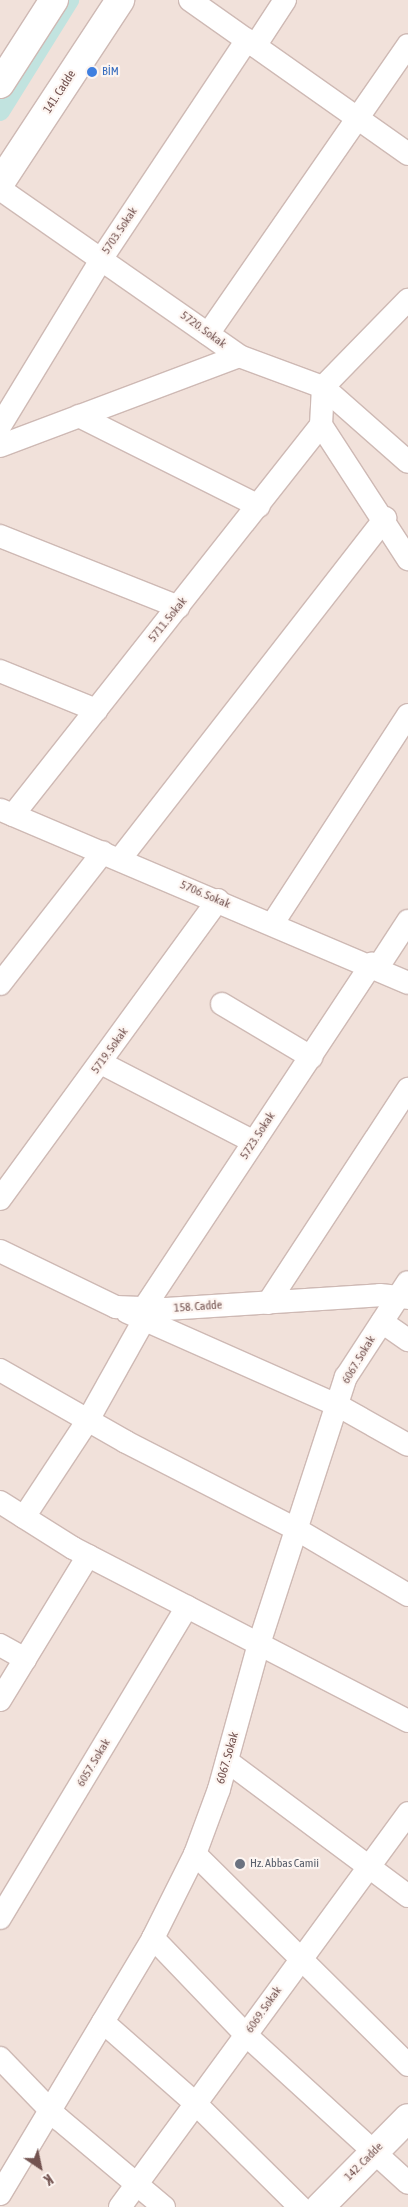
<!DOCTYPE html>
<html>
<head>
<meta charset="utf-8">
<style>
  body { margin:0 }
  #map { position:relative; width:408px; height:2207px; overflow:hidden; background:#fbf0eb; font-family:"Asap Condensed",sans-serif }
  div>[style] { position:absolute }
  .residential>* { inset:0; background:#f1e1da; transform-origin:0 0 }
  .canal>* { height:20px; margin:-10px; padding:0 10px; transform-origin:10px; border-radius:10px; background:#c1e3df }
  .roads { filter:drop-shadow(1px 0 #ceb9b4) drop-shadow(-1px 0 #ceb9b4) drop-shadow(0 1px #ceb9b4) drop-shadow(0 -1px #ceb9b4) }
  .minor>* { height:22px; margin:-11px; padding:0 11px; transform-origin:11px; border-radius:11px; background:#fff }
  .tertiary>* { height:28px; margin:-14px; padding:0 14px; transform-origin:14px; border-radius:14px; background:#fff }
  .dots>* { width:14px; height:14px; translate:-50% -50%; box-sizing:border-box; border:2px solid #fdf5f1; border-radius:50% }
  span { translate:-50% -50%; white-space:nowrap; text-align:center; line-height:1.15; -webkit-text-stroke:4.5px #fdf5f1; paint-order:stroke }
  .shop-label { font-size:12px; color:#366cbe }
  .left { translate:0 -50%; text-align:left }
  .street-label { font-size:12px; color:#735350 }
  .worship-label { font-size:12px; color:#5b616d }
  .north { position:absolute; left:15px; top:2142px; width:50px; height:50px; -webkit-text-stroke:4px #fdf5f1; paint-order:stroke; rotate:146deg; font-size:14px; font-weight:700; line-height:20px; text-align:center; color:#735350 }
  .north::after { content:''; display:block; margin:auto; width:18px; height:22px; background:#735350; clip-path:polygon(50% 0,100% 100%,50% 72%,0 100%) }
</style>
</head>
<body>
<div id="map">
  <div class="residential">
    <i style="left:0;top:0;width:408px;height:2207px"></i>
  </div>
  <div class="canal">
    <i style="left:0;top:111px;width:131px;rotate:-58.1deg"></i>
  </div>
  <div class="roads">
    <div class="minor">
      <i style="left:190px;top:0;width:267px;rotate:35.2deg"></i>
      <i style="left:255px;top:46px;width:55px;rotate:-56.9deg"></i>
      <i style="left:0;top:189px;width:292px;rotate:34.9deg"></i>
      <i style="left:239px;top:356px;width:90px;rotate:20.3deg"></i>
      <i style="left:323px;top:387px;width:113px;rotate:41.4deg"></i>
      <i style="left:208px;top:334px;width:351px;rotate:-55.3deg"></i>
      <i style="left:323px;top:387px;width:38px;rotate:93deg"></i>
      <i style="left:321px;top:425px;width:160px;rotate:57deg"></i>
      <i style="left:323px;top:387px;width:122px;rotate:-45.7deg"></i>
      <i style="left:79px;top:416px;width:201px;rotate:26.6deg"></i>
      <i style="left:0;top:426px;width:197px;rotate:-58.7deg"></i>
      <i style="left:102px;top:258px;width:262px;rotate:-56.4deg"></i>
      <i style="left:0;top:446px;width:255px;rotate:-20.6deg"></i>
      <i style="left:0;top:536px;width:192px;rotate:21.7deg"></i>
      <i style="left:0;top:671px;width:104px;rotate:22.1deg"></i>
      <i style="left:1px;top:810px;width:442px;rotate:23deg"></i>
      <i style="left:13px;top:815px;width:497px;rotate:-51.7deg"></i>
      <i style="left:120px;top:859px;width:432px;rotate:-52.1deg"></i>
      <i style="left:273px;top:923px;width:248px;rotate:-57deg"></i>
      <i style="left:378px;top:967px;width:55px;rotate:-56.9deg"></i>
      <i style="left:0;top:984px;width:167px;rotate:-52deg"></i>
      <i style="left:222px;top:1004px;width:104px;rotate:30.8deg"></i>
      <i style="left:101px;top:1063px;width:172px;rotate:27.3deg"></i>
      <i style="left:0;top:1199px;width:370px;rotate:-53.9deg"></i>
      <i style="left:0;top:1251px;width:129px;rotate:25.8deg"></i>
      <i style="left:116px;top:1307px;width:50px;rotate:2.3deg"></i>
      <i style="left:166px;top:1309px;width:214px;rotate:-3.7deg"></i>
      <i style="left:380px;top:1295px;width:28px;rotate:6deg"></i>
      <i style="left:268px;top:1303px;width:256px;rotate:-56.8deg"></i>
      <i style="left:144px;top:1308px;width:413px;rotate:-56.5deg"></i>
      <i style="left:127px;top:1312px;width:230px;rotate:23.9deg"></i>
      <i style="left:337px;top:1405px;width:81px;rotate:29.4deg"></i>
      <i style="left:382px;top:1322px;width:32px;rotate:35deg"></i>
      <i style="left:0;top:1370px;width:145px;rotate:29.7deg"></i>
      <i style="left:126px;top:1442px;width:191px;rotate:27.1deg"></i>
      <i style="left:296px;top:1529px;width:130px;rotate:30.5deg"></i>
      <i style="left:0;top:1502px;width:86px;rotate:32.2deg"></i>
      <i style="left:73px;top:1548px;width:377px;rotate:27.3deg"></i>
      <i style="left:24px;top:1517px;width:116px;rotate:-56.6deg"></i>
      <i style="left:88px;top:1420px;width:115px;rotate:-60.8deg"></i>
      <i style="left:0;top:1645px;width:29px;rotate:29deg"></i>
      <i style="left:0;top:1700px;width:169px;rotate:-58.6deg"></i>
      <i style="left:227px;top:1761px;width:226px;rotate:36.7deg"></i>
      <i style="left:195px;top:1854px;width:300px;rotate:44.7deg"></i>
      <i style="left:0;top:1918px;width:363px;rotate:-59deg"></i>
      <i style="left:153px;top:1938px;width:134px;rotate:46.2deg"></i>
      <i style="left:246px;top:2035px;width:219px;rotate:42.4deg"></i>
      <i style="left:103px;top:2022px;width:123px;rotate:41.4deg"></i>
      <i style="left:195px;top:2103px;width:148px;rotate:44.7deg"></i>
      <i style="left:0;top:2058px;width:85px;rotate:46deg"></i>
      <i style="left:59px;top:2119px;width:137px;rotate:40deg"></i>
      <i style="left:0;top:2194px;width:298px;rotate:-59.1deg"></i>
      <i style="left:153px;top:1938px;width:94px;rotate:-63.4deg"></i>
      <i style="left:195px;top:1854px;width:69px;rotate:-69.7deg"></i>
      <i style="left:219px;top:1789px;width:150px;rotate:-74.6deg"></i>
      <i style="left:259px;top:1644px;width:281px;rotate:-72deg"></i>
      <i style="left:346px;top:1377px;width:113px;rotate:-56.9deg"></i>
      <i style="left:120px;top:2207px;width:488px;rotate:-53.8deg"></i>
    </div>
    <div class="tertiary">
      <i style="left:0;top:84px;width:100px;rotate:-57.3deg"></i>
      <i style="left:0;top:183px;width:219px;rotate:-56.7deg"></i>
      <i style="left:320px;top:2207px;width:125px;rotate:-45.3deg"></i>
    </div>
  </div>
  <div class="dots">
    <i style="left:92px;top:72px;background:#3f7fe0"></i>
    <i style="left:240px;top:1864px;background:#6b7280"></i>
  </div>
  <div class="shop-label">
    <span class="left" style="left:102px;top:72px">BİM</span>
  </div>
  <div class="street-label">
    <span style="left:60px;top:92px;rotate:-57deg">141. Cadde</span>
    <span style="left:120px;top:231px;rotate:-56deg">5703. Sokak</span>
    <span style="left:203px;top:330px;rotate:36deg">5720. Sokak</span>
    <span style="left:168px;top:620px;rotate:-51deg">5711. Sokak</span>
    <span style="left:205px;top:895px;rotate:23deg">5706. Sokak</span>
    <span style="left:110px;top:1051px;rotate:-54deg">5719. Sokak</span>
    <span style="left:258px;top:1136px;rotate:-57deg">5723. Sokak</span>
    <span style="left:198px;top:1307px;rotate:-4deg">158. Cadde</span>
    <span style="left:359px;top:1360px;rotate:-59deg">6067. Sokak</span>
    <span style="left:228px;top:1758px;rotate:-74deg">6067. Sokak</span>
    <span style="left:94px;top:1763px;rotate:-59deg">6057. Sokak</span>
    <span style="left:264px;top:2010px;rotate:-55deg">6069. Sokak</span>
    <span style="left:364px;top:2162px;rotate:-45deg">142. Cadde</span>
  </div>
  <div class="worship-label">
    <span class="left" style="left:250px;top:1864px">Hz. Abbas Camii</span>
  </div>
  <div class="north">K</div>
</div>
</body>
</html>
